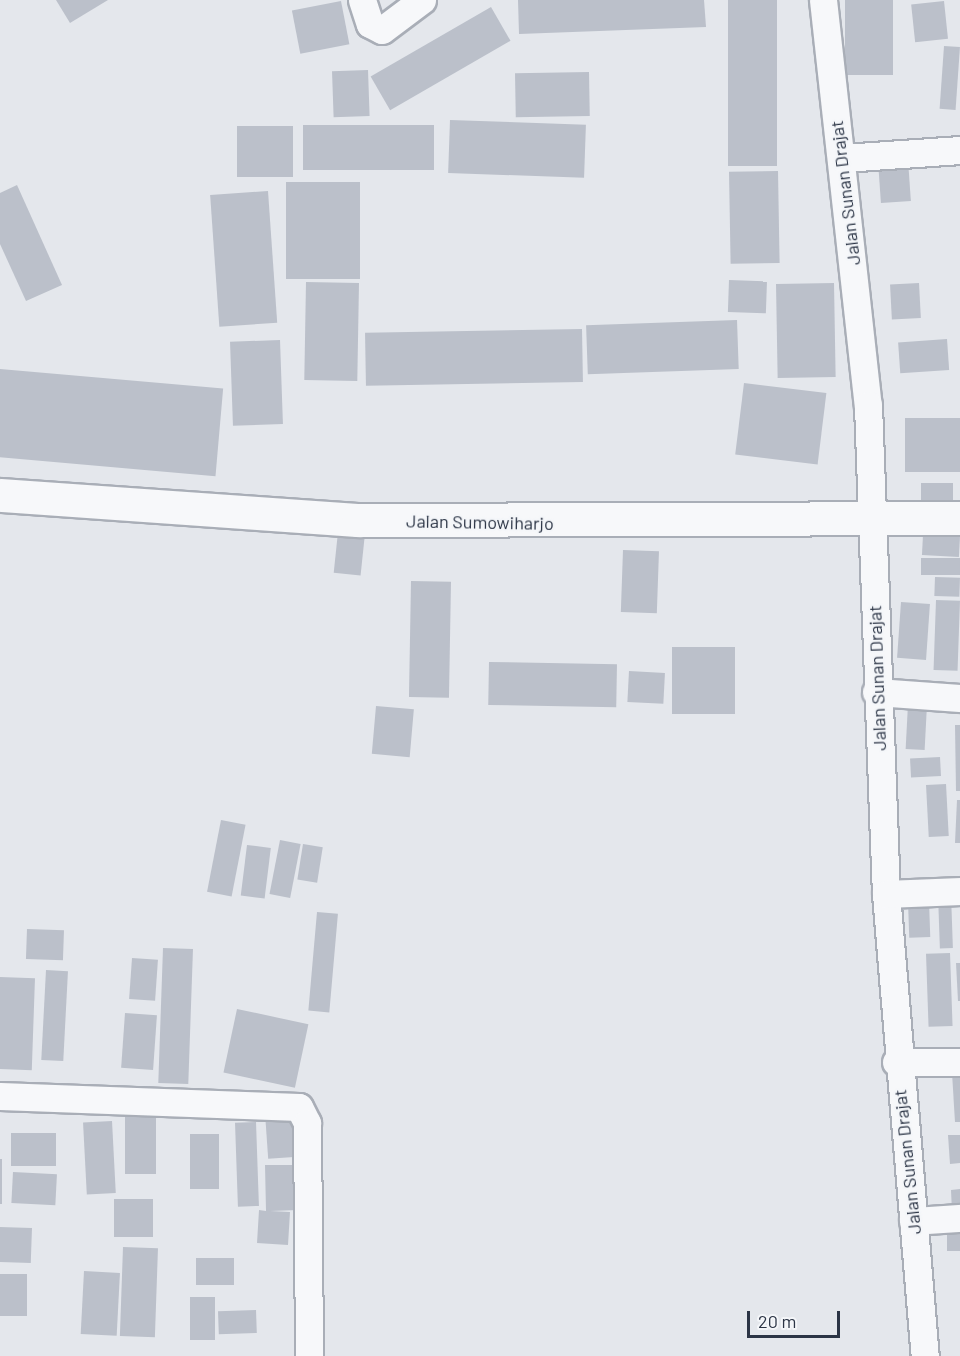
<!DOCTYPE html>
<html>
<head>
<meta charset="utf-8">
<style>
  body { margin:0 }
  #map { position:relative; width:960px; height:1356px; overflow:hidden; background:#e4e7ec; font-family:Barlow,sans-serif }
  div>[style] { position:absolute }
  .building>* { inset:0; background:#bbc0ca; transform-origin:0 0 }
  .roads { filter:drop-shadow(2px 0 #a9aeb7) drop-shadow(-2px 0 #a9aeb7) drop-shadow(0 2px #a9aeb7) drop-shadow(0 -2px #a9aeb7) }
  .minor>* { height:27px; margin:-13.5px; padding:0 13.5px; transform-origin:13.5px; border-radius:13.5px; background:#f7f8fa }
  .tertiary>* { height:33px; margin:-16.5px; padding:0 16.5px; transform-origin:16.5px; border-radius:16.5px; background:#f7f8fa }
  span { translate:-50% -50%; white-space:nowrap; text-align:center; line-height:1.15; -webkit-text-stroke:4.5px #f4f6f9; paint-order:stroke }
  .street-label { font-size:18px; color:#2b3445 }
  .scale { position:absolute; left:747px; top:1311px; width:93px; height:27px; box-sizing:border-box; border:3px solid #2b3445; border-top:0; padding-left:8px; font-size:18px; line-height:21px; white-space:nowrap; color:#2b3445; -webkit-text-stroke:4px #f4f6f9; paint-order:stroke }
</style>
</head>
<body>
<div id="map">
  <div class="building">
    <i style="clip-path:polygon(56px 0,108px 0,70px 23px)"></i>
    <i style="clip-path:polygon(518px 0,704px 0,706px 27px,519px 34px)"></i>
    <i style="left:728px;top:0;width:49px;height:166px"></i>
    <i style="left:845px;top:0;width:48px;height:75px"></i>
    <i style="left:341px;top:1px;width:44px;height:50px;rotate:79deg"></i>
    <i style="left:944px;top:1px;width:38px;height:33px;rotate:84deg"></i>
    <i style="left:491px;top:7px;width:39px;height:139px;rotate:60deg"></i>
    <i style="left:944px;top:46px;width:16px;height:63px;rotate:4deg"></i>
    <i style="left:368px;top:70px;width:46px;height:36px;rotate:88deg"></i>
    <i style="left:589px;top:72px;width:44px;height:74px;rotate:89deg"></i>
    <i style="left:450px;top:120px;width:136px;height:53px;rotate:2deg"></i>
    <i style="left:303px;top:125px;width:131px;height:45px"></i>
    <i style="left:237px;top:126px;width:56px;height:51px"></i>
    <i style="left:908px;top:160px;width:41px;height:30px;rotate:86deg"></i>
    <i style="left:778px;top:171px;width:92px;height:49px;rotate:89deg"></i>
    <i style="left:286px;top:182px;width:74px;height:97px"></i>
    <i style="clip-path:polygon(17px 185px,62px 285px,26px 301px,0 244px,0 193px)"></i>
    <i style="left:268px;top:191px;width:132px;height:58px;rotate:86deg"></i>
    <i style="left:729px;top:280px;width:38px;height:32px;rotate:2deg"></i>
    <i style="left:306px;top:282px;width:53px;height:98px;rotate:1deg"></i>
    <i style="left:834px;top:283px;width:94px;height:58px;rotate:89deg"></i>
    <i style="left:919px;top:283px;width:35px;height:29px;rotate:87deg"></i>
    <i style="left:737px;top:320px;width:49px;height:151px;rotate:88deg"></i>
    <i style="left:582px;top:329px;width:53px;height:217px;rotate:89deg"></i>
    <i style="left:947px;top:339px;width:31px;height:49px;rotate:86deg"></i>
    <i style="left:280px;top:340px;width:84px;height:50px;rotate:88deg"></i>
    <i style="left:0;top:369px;width:224px;height:88px;rotate:5deg"></i>
    <i style="left:744px;top:383px;width:83px;height:72px;rotate:7deg"></i>
    <i style="left:960px;top:418px;width:54px;height:55px;rotate:90deg"></i>
    <i style="left:921px;top:483px;width:32px;height:21px"></i>
    <i style="left:338px;top:532px;width:27px;height:41px;rotate:6deg"></i>
    <i style="left:923px;top:535px;width:37px;height:20px;rotate:3deg"></i>
    <i style="left:623px;top:550px;width:36px;height:62px;rotate:2deg"></i>
    <i style="left:960px;top:558px;width:17px;height:39px;rotate:90deg"></i>
    <i style="left:935px;top:577px;width:25px;height:19px;rotate:2deg"></i>
    <i style="left:411px;top:581px;width:40px;height:116px;rotate:1deg"></i>
    <i style="left:936px;top:600px;width:24px;height:70px;rotate:2deg"></i>
    <i style="left:901px;top:602px;width:29px;height:56px;rotate:4deg"></i>
    <i style="left:672px;top:647px;width:63px;height:67px"></i>
    <i style="left:489px;top:662px;width:128px;height:43px;rotate:1deg"></i>
    <i style="left:629px;top:671px;width:36px;height:31px;rotate:3deg"></i>
    <i style="left:908px;top:704px;width:19px;height:45px;rotate:3deg"></i>
    <i style="left:376px;top:706px;width:38px;height:48px;rotate:5deg"></i>
    <i style="clip-path:polygon(955px 725px,960px 725px,960px 791px,956px 791px)"></i>
    <i style="left:940px;top:757px;width:19px;height:30px;rotate:87deg"></i>
    <i style="left:946px;top:784px;width:52px;height:20px;rotate:87deg"></i>
    <i style="clip-path:polygon(957px 800px,960px 800px,960px 843px,955px 843px)"></i>
    <i style="left:221px;top:820px;width:25px;height:73px;rotate:11deg"></i>
    <i style="left:280px;top:840px;width:21px;height:55px;rotate:11deg"></i>
    <i style="left:303px;top:844px;width:20px;height:36px;rotate:9deg"></i>
    <i style="left:247px;top:845px;width:24px;height:51px;rotate:7deg"></i>
    <i style="left:951px;top:894px;width:54px;height:13px;rotate:88deg"></i>
    <i style="left:929px;top:901px;width:36px;height:21px;rotate:88deg"></i>
    <i style="left:317px;top:912px;width:21px;height:99px;rotate:5deg"></i>
    <i style="left:27px;top:929px;width:37px;height:30px;rotate:2deg"></i>
    <i style="left:163px;top:948px;width:30px;height:135px;rotate:2deg"></i>
    <i style="left:950px;top:953px;width:73px;height:24px;rotate:88deg"></i>
    <i style="left:132px;top:958px;width:26px;height:41px;rotate:4deg"></i>
    <i style="clip-path:polygon(956px 963px,960px 963px,960px 1001px,958px 1001px)"></i>
    <i style="left:46px;top:970px;width:22px;height:90px;rotate:3deg"></i>
    <i style="left:0;top:977px;width:35px;height:92px;rotate:2deg"></i>
    <i style="left:237px;top:1009px;width:73px;height:65px;rotate:12deg"></i>
    <i style="left:125px;top:1013px;width:32px;height:55px;rotate:4deg"></i>
    <i style="clip-path:polygon(952px 1073px,960px 1073px,960px 1122px,955px 1122px)"></i>
    <i style="left:291px;top:1112px;width:45px;height:26px;rotate:86deg"></i>
    <i style="left:125px;top:1114px;width:31px;height:60px"></i>
    <i style="left:112px;top:1121px;width:72px;height:29px;rotate:87deg"></i>
    <i style="left:256px;top:1122px;width:84px;height:21px;rotate:88deg"></i>
    <i style="left:56px;top:1133px;width:33px;height:45px;rotate:90deg"></i>
    <i style="left:190px;top:1134px;width:29px;height:55px"></i>
    <i style="clip-path:polygon(948px 1135px,960px 1135px,960px 1163px,950px 1164px)"></i>
    <i style="left:0;top:1159px;width:2px;height:45px"></i>
    <i style="clip-path:polygon(265px 1165px,297px 1165px,298px 1210px,270px 1211px,290px 1212px,288px 1245px,257px 1243px,259px 1210px,266px 1211px)"></i>
    <i style="left:13px;top:1172px;width:44px;height:31px;rotate:3deg"></i>
    <i style="clip-path:polygon(960px 1189px,960px 1212px,952px 1212px,951px 1190px)"></i>
    <i style="left:114px;top:1199px;width:39px;height:38px"></i>
    <i style="left:0;top:1227px;width:32px;height:35px;rotate:2deg"></i>
    <i style="left:960px;top:1233px;width:18px;height:13px;rotate:90deg"></i>
    <i style="left:123px;top:1247px;width:35px;height:89px;rotate:2deg"></i>
    <i style="left:196px;top:1258px;width:38px;height:27px"></i>
    <i style="left:84px;top:1271px;width:36px;height:63px;rotate:3deg"></i>
    <i style="left:0;top:1274px;width:27px;height:42px"></i>
    <i style="left:215px;top:1297px;width:43px;height:25px;rotate:90deg"></i>
    <i style="left:256px;top:1310px;width:23px;height:38px;rotate:88deg"></i>
  </div>
  <div class="roads">
    <div class="minor">
      <i style="left:362px;top:0;width:25px;rotate:72deg"></i>
      <i style="left:370px;top:24px;width:13px;rotate:27deg"></i>
      <i style="left:382px;top:30px;width:50px;rotate:-36.9deg"></i>
      <i style="left:823px;top:0;width:407px;rotate:83.7deg"></i>
      <i style="left:868px;top:405px;width:489px;rotate:87.9deg"></i>
      <i style="left:886px;top:894px;width:464px;rotate:85.2deg"></i>
      <i style="left:843px;top:158px;width:117px;rotate:-3.9deg"></i>
      <i style="left:876px;top:692px;width:84px;rotate:4.1deg"></i>
      <i style="left:886px;top:894px;width:74px;rotate:-2.3deg"></i>
      <i style="left:896px;top:1062px;width:64px"></i>
      <i style="left:0;top:1096px;width:299px;rotate:2.1deg"></i>
      <i style="left:299px;top:1107px;width:18px;rotate:63deg"></i>
      <i style="left:307px;top:1123px;width:233px;rotate:89.5deg"></i>
      <i style="left:913px;top:1221px;width:47px;rotate:-3.7deg"></i>
    </div>
    <div class="tertiary">
      <i style="left:0;top:495px;width:359px;rotate:4deg"></i>
      <i style="left:358px;top:520px;width:602px;rotate:-0.19deg"></i>
    </div>
  </div>
  <div class="street-label">
    <span style="left:845px;top:193px;rotate:-97deg">Jalan Sunan Drajat</span>
    <span style="left:480px;top:522px;rotate:1deg">Jalan Sumowiharjo</span>
    <span style="left:877px;top:678px;rotate:-92deg">Jalan Sunan Drajat</span>
    <span style="left:907px;top:1162px;rotate:-96deg">Jalan Sunan Drajat</span>
  </div>
  <div class="scale">20 m</div>
</div>
</body>
</html>
